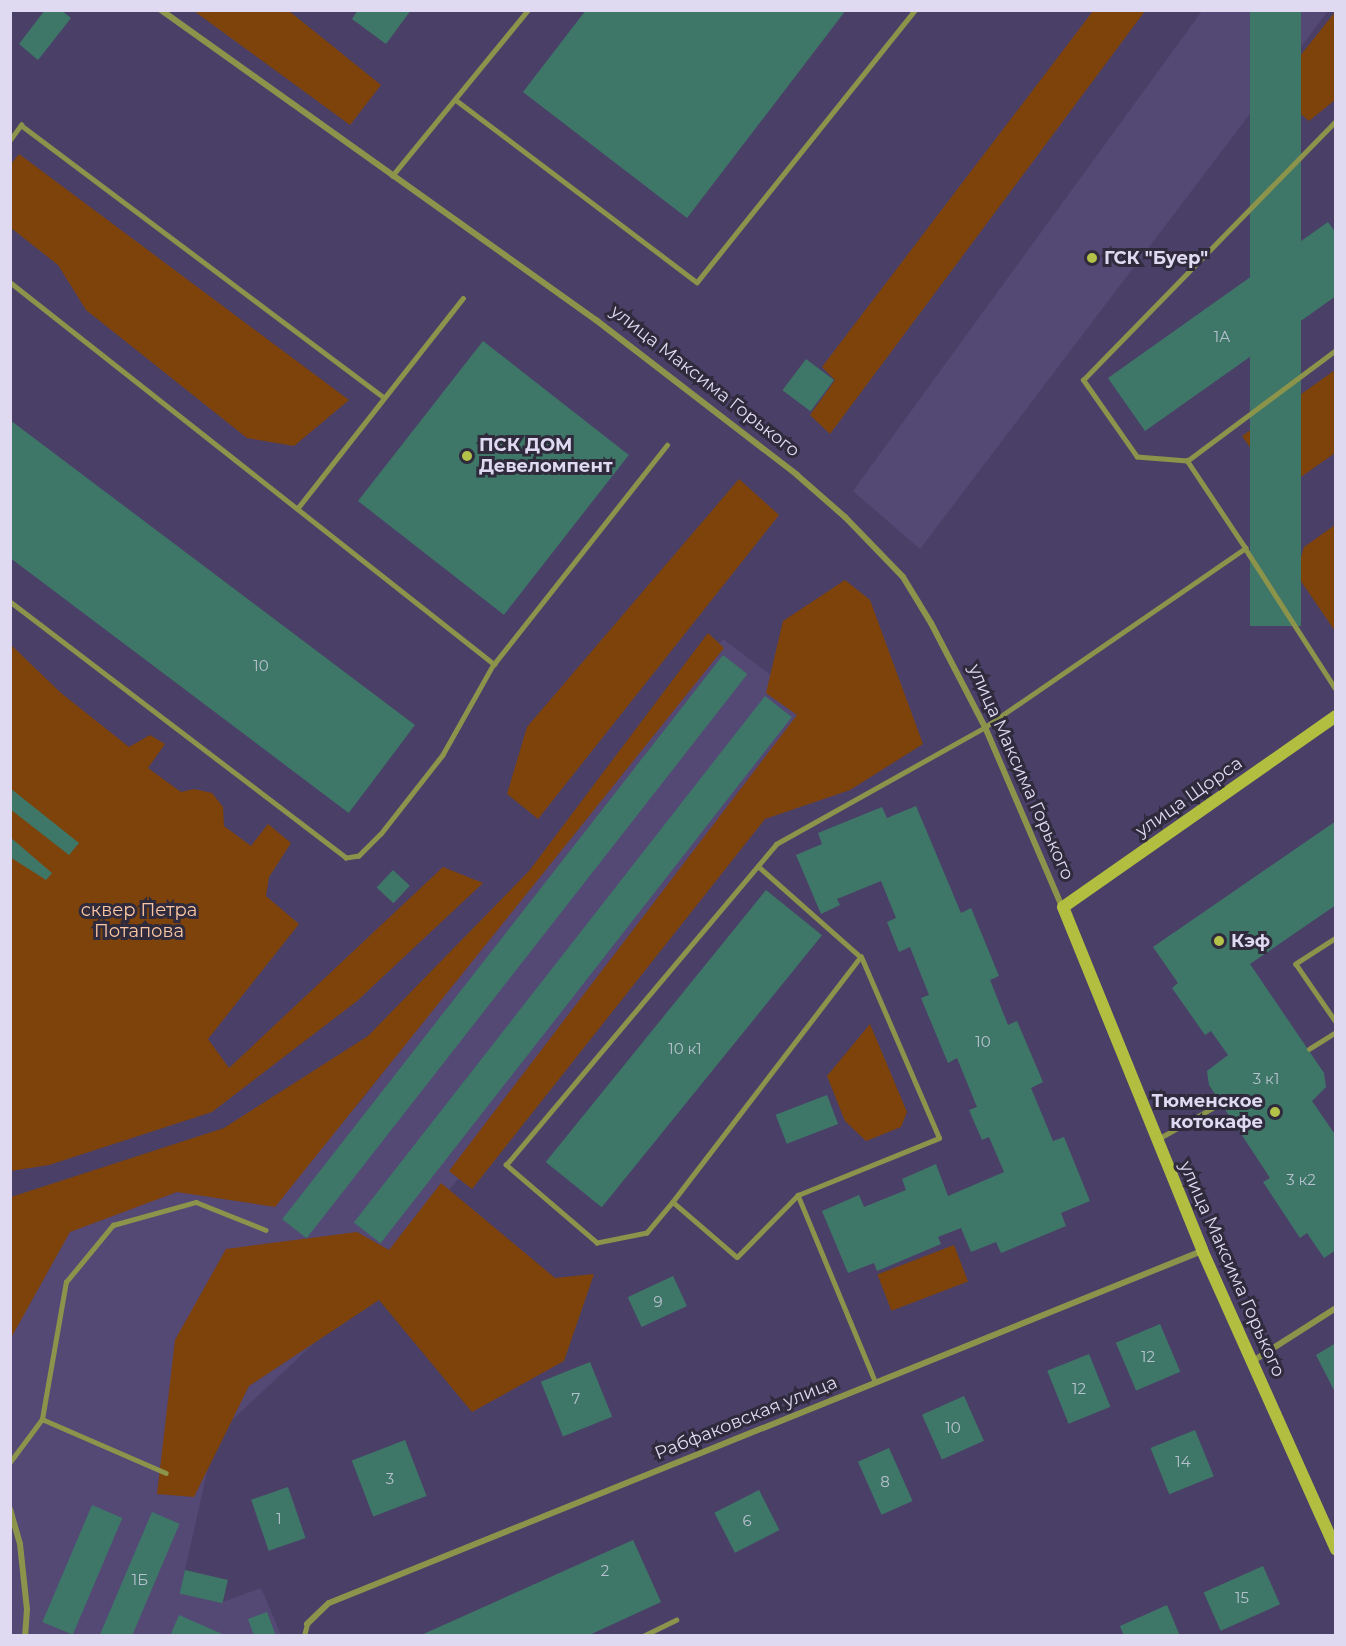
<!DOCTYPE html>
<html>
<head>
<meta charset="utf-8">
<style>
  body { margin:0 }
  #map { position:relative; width:1346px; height:1646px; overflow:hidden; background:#4a4067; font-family:Montserrat,sans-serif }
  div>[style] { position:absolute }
  .built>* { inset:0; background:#544875 }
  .green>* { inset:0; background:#7e420b; transform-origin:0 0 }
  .building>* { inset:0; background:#3e7768; transform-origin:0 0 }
  .lane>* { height:4.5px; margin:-2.25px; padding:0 2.25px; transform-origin:2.25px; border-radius:2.25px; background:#8b944a }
  .street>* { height:6px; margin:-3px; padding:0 3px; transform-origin:3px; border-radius:3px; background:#8b944a }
  .secondary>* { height:12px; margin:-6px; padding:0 6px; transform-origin:6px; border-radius:6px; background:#b1be3f }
  .dots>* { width:16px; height:16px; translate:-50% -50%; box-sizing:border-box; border:3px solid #2f2b3c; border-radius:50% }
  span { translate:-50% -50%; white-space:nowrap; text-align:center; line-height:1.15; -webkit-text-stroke:6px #2f2b3c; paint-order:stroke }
  .number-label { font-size:15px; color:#b7c1cf }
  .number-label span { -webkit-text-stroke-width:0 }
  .poi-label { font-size:18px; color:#dfdaf1; font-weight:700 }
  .left { translate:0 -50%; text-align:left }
  .right { translate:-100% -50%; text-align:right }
  .street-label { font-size:18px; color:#dfdaf1 }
  .park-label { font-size:18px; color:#fac6a3 }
  .frame { position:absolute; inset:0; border:12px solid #dfdaf1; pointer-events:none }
</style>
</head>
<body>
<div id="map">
  <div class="built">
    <i style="clip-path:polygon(1202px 11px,1328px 11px,920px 549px,853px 491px)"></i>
    <i style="clip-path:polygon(723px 639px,830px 720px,360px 1300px,215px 1436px,180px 1592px,223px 1602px,261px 1588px,281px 1635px,11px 1636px,11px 1215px,52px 1207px,357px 1106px)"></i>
  </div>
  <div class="green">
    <i style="clip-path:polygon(194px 11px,289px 11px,381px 85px,350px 125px)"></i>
    <i style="clip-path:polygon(1093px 11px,1145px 11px,830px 434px,810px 415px,835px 380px,822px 367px)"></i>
    <i style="clip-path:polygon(1335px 12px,1335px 100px,1309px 121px,1273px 90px)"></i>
    <i style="clip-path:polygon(19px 154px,349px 400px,294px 446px,247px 438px,86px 310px,58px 265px,11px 228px,11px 164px)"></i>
    <i style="clip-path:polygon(1335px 370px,1335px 453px,1281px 491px,1242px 436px)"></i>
    <i style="clip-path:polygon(739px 479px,779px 515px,538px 819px,507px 794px,527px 727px)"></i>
    <i style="clip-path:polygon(1335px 525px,1336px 629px,1335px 631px,1296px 574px,1304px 547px)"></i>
    <i style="clip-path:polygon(845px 580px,870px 600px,923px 744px,850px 790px,765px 819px,472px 1189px,449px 1171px,797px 715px,766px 693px,783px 621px)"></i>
    <i style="clip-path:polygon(708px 633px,724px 648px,275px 1207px,177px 1192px,70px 1232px,11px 1338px,11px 1197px,224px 1128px,368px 1036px,529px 871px)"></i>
    <i style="clip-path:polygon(10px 644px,61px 693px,129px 747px,150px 735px,165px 744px,148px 768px,181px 792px,194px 789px,212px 793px,223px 807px,224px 826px,251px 846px,268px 824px,291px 843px,269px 877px,266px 896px,299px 924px,208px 1039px,229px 1068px,443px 867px,483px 883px,357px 1001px,212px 1112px,49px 1165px,11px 1171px)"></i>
    <i style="clip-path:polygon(870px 1024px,907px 1112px,901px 1127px,866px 1141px,845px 1121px,827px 1076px)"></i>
    <i style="clip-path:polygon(441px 1183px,555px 1278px,594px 1274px,564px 1361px,472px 1412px,379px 1300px,249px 1386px,194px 1497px,157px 1494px,175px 1340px,226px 1249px,357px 1232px,389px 1250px)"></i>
    <i style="left:954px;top:1245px;width:39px;height:82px;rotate:69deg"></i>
  </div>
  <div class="building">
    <i style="clip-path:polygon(45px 10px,61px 10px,71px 18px,38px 60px,19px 44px)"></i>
    <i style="clip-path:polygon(358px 10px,411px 10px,386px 44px,352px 19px)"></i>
    <i style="clip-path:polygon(586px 10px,846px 10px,687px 218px,523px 92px)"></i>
    <i style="left:1250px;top:10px;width:51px;height:616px"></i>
    <i style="clip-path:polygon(1328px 222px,1336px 233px,1336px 296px,1145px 431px,1108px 378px)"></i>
    <i style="left:483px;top:341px;width:185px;height:203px;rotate:38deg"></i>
    <i style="left:806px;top:359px;width:35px;height:39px;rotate:37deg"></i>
    <i style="left:10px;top:420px;width:507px;height:110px;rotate:37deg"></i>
    <i style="left:723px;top:655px;width:31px;height:716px;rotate:38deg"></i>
    <i style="left:765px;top:696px;width:34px;height:668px;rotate:38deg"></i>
    <i style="clip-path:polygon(10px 788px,79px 843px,69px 855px,10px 809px)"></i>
    <i style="clip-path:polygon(916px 806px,961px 913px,971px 908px,999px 976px,990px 980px,1008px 1025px,1017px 1021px,1043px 1082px,1031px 1088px,1053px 1141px,1064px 1137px,1090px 1201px,1061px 1213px,1066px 1226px,1001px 1253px,996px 1242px,971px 1252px,961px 1228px,938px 1237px,941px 1244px,877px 1271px,874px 1263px,848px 1273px,822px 1211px,859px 1195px,864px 1207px,906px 1190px,902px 1179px,936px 1164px,948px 1196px,1004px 1172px,989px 1137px,982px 1140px,969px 1110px,977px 1107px,957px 1058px,948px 1063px,921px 998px,929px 995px,910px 947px,899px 952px,887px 922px,896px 918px,881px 881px,837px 899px,840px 905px,821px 914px,796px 855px,822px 844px,818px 833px,882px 807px,887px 818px)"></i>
    <i style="clip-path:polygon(1336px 821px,1336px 905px,1250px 964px,1324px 1073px,1326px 1087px,1312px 1101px,1336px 1136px,1336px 1250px,1324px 1258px,1307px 1233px,1300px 1238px,1263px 1182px,1270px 1178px,1209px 1085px,1207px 1071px,1228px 1055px,1211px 1031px,1205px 1035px,1172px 988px,1178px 983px,1153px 947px)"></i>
    <i style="clip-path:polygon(10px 837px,52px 873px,46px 880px,10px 857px)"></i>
    <i style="left:393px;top:870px;width:23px;height:24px;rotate:43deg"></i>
    <i style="left:766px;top:890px;width:72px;height:350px;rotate:39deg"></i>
    <i style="left:827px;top:1095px;width:31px;height:55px;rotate:69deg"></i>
    <i style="left:673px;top:1276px;width:33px;height:50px;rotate:65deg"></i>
    <i style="left:1160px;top:1324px;width:52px;height:48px;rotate:67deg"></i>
    <i style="clip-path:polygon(1336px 1343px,1336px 1394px,1316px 1355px)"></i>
    <i style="left:1089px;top:1354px;width:57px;height:45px;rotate:68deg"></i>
    <i style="left:590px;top:1362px;width:59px;height:53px;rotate:68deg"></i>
    <i style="left:964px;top:1396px;width:49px;height:46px;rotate:66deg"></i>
    <i style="left:1195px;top:1430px;width:50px;height:48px;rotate:68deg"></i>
    <i style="left:405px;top:1440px;width:60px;height:57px;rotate:69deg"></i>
    <i style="left:889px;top:1448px;width:58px;height:34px;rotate:66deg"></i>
    <i style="left:288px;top:1487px;width:54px;height:39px;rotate:71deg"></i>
    <i style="left:759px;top:1490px;width:45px;height:50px;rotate:63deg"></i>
    <i style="left:92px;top:1505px;width:33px;height:127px;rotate:23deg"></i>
    <i style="left:152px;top:1512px;width:30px;height:134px;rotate:23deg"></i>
    <i style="clip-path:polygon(633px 1540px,661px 1602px,587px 1636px,419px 1636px)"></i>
    <i style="left:1263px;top:1566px;width:42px;height:65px;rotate:66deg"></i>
    <i style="left:185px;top:1570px;width:44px;height:24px;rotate:13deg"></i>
    <i style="clip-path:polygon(1167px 1605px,1180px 1636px,1124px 1636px,1120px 1626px)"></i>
    <i style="clip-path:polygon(267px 1612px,276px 1636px,254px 1636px,248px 1619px)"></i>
    <i style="clip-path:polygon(179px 1615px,227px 1636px,170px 1636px)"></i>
  </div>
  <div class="lane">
    <i style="left:456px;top:100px;width:302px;rotate:37.1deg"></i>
    <i style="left:697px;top:282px;width:349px;rotate:-51.3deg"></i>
    <i style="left:10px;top:140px;width:19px;rotate:-54deg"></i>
    <i style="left:21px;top:125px;width:454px;rotate:36.9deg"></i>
    <i style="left:392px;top:176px;width:215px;rotate:-50.7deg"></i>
    <i style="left:10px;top:282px;width:617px;rotate:38.28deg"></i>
    <i style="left:494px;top:664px;width:104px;rotate:119.3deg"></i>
    <i style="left:443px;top:755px;width:100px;rotate:128.1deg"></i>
    <i style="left:381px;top:834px;width:31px;rotate:135deg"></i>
    <i style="left:359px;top:856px;width:13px;rotate:171deg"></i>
    <i style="left:346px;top:858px;width:422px;rotate:-142.7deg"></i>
    <i style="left:1187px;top:461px;width:50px;rotate:-175.4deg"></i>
    <i style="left:1137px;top:457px;width:94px;rotate:-125deg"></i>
    <i style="left:1083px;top:380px;width:362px;rotate:-45.7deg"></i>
    <i style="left:297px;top:509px;width:268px;rotate:-51.8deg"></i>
    <i style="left:1245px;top:548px;width:168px;rotate:57.2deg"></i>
    <i style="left:494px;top:664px;width:279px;rotate:-51.7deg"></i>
    <i style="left:758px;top:866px;width:137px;rotate:41.5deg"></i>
    <i style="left:1336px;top:938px;width:48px;rotate:147deg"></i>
    <i style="left:1296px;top:964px;width:70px;rotate:55.4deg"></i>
    <i style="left:1309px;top:1049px;width:32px;rotate:-32deg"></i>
    <i style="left:1158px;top:1139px;width:73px;rotate:-29.7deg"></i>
    <i style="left:798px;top:1195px;width:152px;rotate:-22deg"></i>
    <i style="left:939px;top:1138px;width:197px;rotate:-113.3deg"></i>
    <i style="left:861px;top:957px;width:309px;rotate:127.5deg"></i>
    <i style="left:673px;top:1202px;width:84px;rotate:40.7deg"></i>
    <i style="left:737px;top:1257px;width:87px;rotate:-45.5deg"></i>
    <i style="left:798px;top:1195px;width:201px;rotate:67.5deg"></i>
    <i style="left:673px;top:1202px;width:40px;rotate:130deg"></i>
    <i style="left:647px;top:1233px;width:51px;rotate:168.7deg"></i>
    <i style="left:597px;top:1243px;width:120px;rotate:-139.4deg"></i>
    <i style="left:506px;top:1165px;width:419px;rotate:-49.9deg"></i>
    <i style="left:776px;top:844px;width:240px;rotate:-29.2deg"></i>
    <i style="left:985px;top:727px;width:316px;rotate:-34.5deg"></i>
    <i style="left:1245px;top:548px;width:105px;rotate:-123.7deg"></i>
    <i style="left:1187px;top:461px;width:186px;rotate:-36.7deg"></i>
    <i style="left:42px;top:1419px;width:135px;rotate:23.5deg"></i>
    <i style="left:10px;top:1462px;width:54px;rotate:-53.3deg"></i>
    <i style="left:42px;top:1419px;width:139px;rotate:-80.1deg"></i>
    <i style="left:66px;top:1282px;width:74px;rotate:-50.5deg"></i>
    <i style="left:113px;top:1225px;width:86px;rotate:-15.5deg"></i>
    <i style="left:196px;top:1202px;width:75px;rotate:21.8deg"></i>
    <i style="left:304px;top:1636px;width:12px;rotate:-76deg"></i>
    <i style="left:643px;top:1636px;width:37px;rotate:-26deg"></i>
  </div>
  <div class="street">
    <i style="left:161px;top:10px;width:534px;rotate:35.48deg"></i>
    <i style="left:596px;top:320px;width:254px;rotate:37.6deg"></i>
    <i style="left:797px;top:475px;width:64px;rotate:41.2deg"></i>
    <i style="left:845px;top:517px;width:83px;rotate:46deg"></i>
    <i style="left:903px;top:577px;width:54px;rotate:58.7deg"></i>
    <i style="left:931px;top:623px;width:117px;rotate:62.6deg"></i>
    <i style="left:985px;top:727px;width:196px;rotate:66.8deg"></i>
    <i style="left:1253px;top:1361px;width:98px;rotate:-32.6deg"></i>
    <i style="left:10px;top:1509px;width:36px;rotate:74deg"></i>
    <i style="left:20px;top:1544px;width:65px;rotate:83.9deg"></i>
    <i style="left:27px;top:1609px;width:27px;rotate:94deg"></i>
    <i style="left:307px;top:1624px;width:30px;rotate:-44deg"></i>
    <i style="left:329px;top:1603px;width:941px;rotate:-21.96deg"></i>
  </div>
  <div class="secondary">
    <i style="left:1336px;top:716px;width:333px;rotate:145deg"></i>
    <i style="left:1063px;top:907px;width:370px;rotate:67.9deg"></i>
    <i style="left:1202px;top:1250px;width:328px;rotate:65.9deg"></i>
  </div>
  <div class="dots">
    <i style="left:1092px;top:258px;background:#b4c24a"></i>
    <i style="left:467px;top:456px;background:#b4c24a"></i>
    <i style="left:1219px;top:941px;background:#b4c24a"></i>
    <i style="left:1275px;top:1112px;background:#b4c24a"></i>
  </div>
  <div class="number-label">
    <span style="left:1222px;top:337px">1А</span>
    <span style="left:261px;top:666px">10</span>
    <span style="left:983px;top:1042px">10</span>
    <span style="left:685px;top:1049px">10 к1</span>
    <span style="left:1266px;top:1079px">3 к1</span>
    <span style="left:1301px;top:1180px">3 к2</span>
    <span style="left:658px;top:1302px">9</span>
    <span style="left:1148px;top:1357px">12</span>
    <span style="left:1079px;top:1389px">12</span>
    <span style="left:576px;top:1399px">7</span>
    <span style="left:953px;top:1428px">10</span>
    <span style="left:1183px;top:1462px">14</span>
    <span style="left:390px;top:1479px">3</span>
    <span style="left:885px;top:1482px">8</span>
    <span style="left:279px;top:1519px">1</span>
    <span style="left:747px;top:1521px">6</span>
    <span style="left:605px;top:1571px">2</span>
    <span style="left:140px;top:1580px">1Б</span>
    <span style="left:1242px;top:1598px">15</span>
  </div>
  <div class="poi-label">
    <span class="left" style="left:1104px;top:258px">ГСК "Буер"</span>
    <span class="left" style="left:479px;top:456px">ПСК ДОМ<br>Девеломпент</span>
    <span class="left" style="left:1231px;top:941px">Кэф</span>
    <span class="right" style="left:1263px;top:1112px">Тюменское<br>котокафе</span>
  </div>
  <div class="street-label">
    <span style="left:705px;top:381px;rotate:38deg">улица Максима Горького</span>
    <span style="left:1021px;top:772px;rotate:66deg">улица Максима Горького</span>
    <span style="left:1189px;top:797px;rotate:-35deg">улица Щорса</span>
    <span style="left:1232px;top:1269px;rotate:66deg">улица Максима Горького</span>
    <span style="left:746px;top:1418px;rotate:-22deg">Рабфаковская улица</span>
  </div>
  <div class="park-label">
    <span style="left:139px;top:921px">сквер Петра<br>Потапова</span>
  </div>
  <div class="frame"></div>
</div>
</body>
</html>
